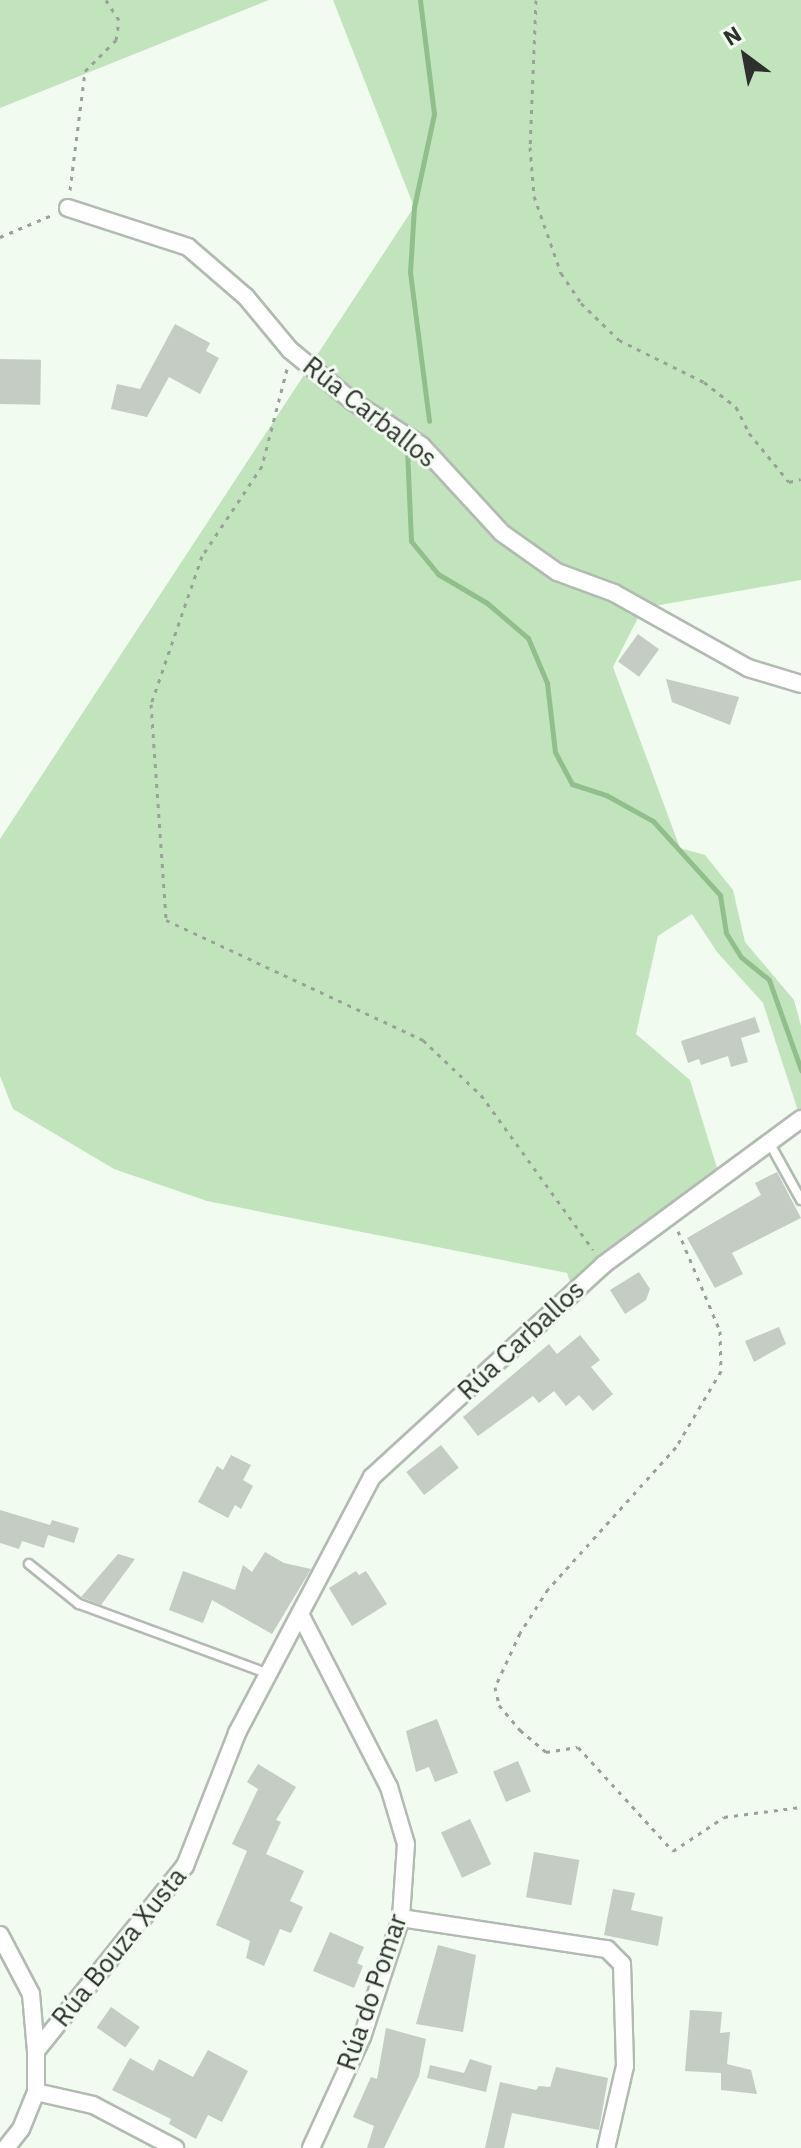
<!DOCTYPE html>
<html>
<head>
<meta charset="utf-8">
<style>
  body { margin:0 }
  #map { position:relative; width:801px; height:2148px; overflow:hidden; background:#f1fbf0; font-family:"IBM Plex Sans",sans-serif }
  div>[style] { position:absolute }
  .green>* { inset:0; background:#c2e4bd }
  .stream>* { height:5px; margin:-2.5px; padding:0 2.5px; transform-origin:2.5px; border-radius:2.5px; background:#91bf8b }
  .building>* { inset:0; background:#c4ccc3; transform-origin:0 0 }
  .path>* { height:3px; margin-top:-1.5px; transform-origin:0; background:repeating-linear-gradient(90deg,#9aa199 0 4px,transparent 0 10px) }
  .roads { filter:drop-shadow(2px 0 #b2bbb1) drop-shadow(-2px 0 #b2bbb1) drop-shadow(0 2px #b2bbb1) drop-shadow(0 -2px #b2bbb1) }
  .service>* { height:8px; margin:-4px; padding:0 4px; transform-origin:4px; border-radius:4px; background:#fff }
  .minor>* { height:16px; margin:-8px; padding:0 8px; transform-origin:8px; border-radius:8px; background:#fff }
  span { translate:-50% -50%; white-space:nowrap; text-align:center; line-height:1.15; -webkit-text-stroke:6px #f1fbf0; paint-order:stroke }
  .street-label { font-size:26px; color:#2d302c }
  .north { position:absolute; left:705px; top:16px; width:80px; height:80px; -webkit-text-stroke:6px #f1fbf0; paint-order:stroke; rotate:328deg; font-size:22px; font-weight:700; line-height:32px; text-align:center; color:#2d302c }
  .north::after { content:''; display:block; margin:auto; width:28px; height:36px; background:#2d302c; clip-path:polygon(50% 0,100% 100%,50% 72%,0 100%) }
</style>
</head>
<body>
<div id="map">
  <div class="green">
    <i style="clip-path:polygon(0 0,269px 0,0 108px)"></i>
    <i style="clip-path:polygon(333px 0,801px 0,801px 580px,643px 608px,613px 667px,680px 848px,705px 855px,733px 890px,745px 942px,794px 1000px,801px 1026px,801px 1120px,763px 1003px,717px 952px,692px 914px,658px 936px,636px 1034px,690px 1080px,721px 1181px,573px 1291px,567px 1273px,207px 1201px,114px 1169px,13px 1109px,0 1076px,0 839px,414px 207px)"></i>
  </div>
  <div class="stream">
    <i style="left:420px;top:0;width:115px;rotate:83deg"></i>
    <i style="left:434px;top:114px;width:95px;rotate:102.1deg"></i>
    <i style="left:414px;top:207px;width:65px;rotate:93.5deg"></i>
    <i style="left:410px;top:272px;width:150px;rotate:82.7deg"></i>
    <i style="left:407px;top:449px;width:92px;rotate:87.5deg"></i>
    <i style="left:411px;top:541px;width:43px;rotate:50.7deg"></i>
    <i style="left:438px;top:574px;width:57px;rotate:30.6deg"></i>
    <i style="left:487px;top:603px;width:54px;rotate:40.5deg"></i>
    <i style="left:528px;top:638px;width:49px;rotate:67.1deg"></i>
    <i style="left:547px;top:683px;width:69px;rotate:83.4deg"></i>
    <i style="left:555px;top:752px;width:36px;rotate:62deg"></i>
    <i style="left:572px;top:784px;width:36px;rotate:18deg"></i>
    <i style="left:606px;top:795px;width:54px;rotate:29deg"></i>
    <i style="left:653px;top:821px;width:100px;rotate:47.8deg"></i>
    <i style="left:720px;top:895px;width:38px;rotate:81deg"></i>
    <i style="left:726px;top:933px;width:28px;rotate:58deg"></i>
    <i style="left:741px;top:957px;width:36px;rotate:39deg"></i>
    <i style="left:769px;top:980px;width:96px;rotate:70.4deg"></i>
  </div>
  <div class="building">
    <i style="clip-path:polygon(175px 324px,210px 343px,206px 351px,219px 358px,200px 394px,169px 377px,147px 417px,111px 409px,117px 384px,140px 389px)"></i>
    <i style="left:0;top:359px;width:41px;height:45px;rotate:1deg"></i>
    <i style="left:638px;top:634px;width:26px;height:34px;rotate:36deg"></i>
    <i style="clip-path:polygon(666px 679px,739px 697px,730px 725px,672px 702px)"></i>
    <i style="clip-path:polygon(755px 1017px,760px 1032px,741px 1038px,748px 1062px,731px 1067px,728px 1056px,701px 1065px,699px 1059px,688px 1063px,681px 1041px)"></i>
    <i style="clip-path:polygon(777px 1172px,801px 1218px,732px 1253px,743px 1274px,715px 1288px,687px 1238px,761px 1195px,755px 1183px)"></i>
    <i style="clip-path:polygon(639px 1272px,650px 1289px,646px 1300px,625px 1314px,610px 1290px)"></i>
    <i style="clip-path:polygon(779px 1327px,786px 1344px,754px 1362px,745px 1341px)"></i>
    <i style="clip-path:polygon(580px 1335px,600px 1360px,591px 1367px,613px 1394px,593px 1411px,579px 1395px,566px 1406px,554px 1391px,539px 1403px,533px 1396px,478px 1436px,463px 1417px,549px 1344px,557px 1354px)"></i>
    <i style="left:441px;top:1445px;width:29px;height:44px;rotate:52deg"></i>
    <i style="clip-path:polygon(231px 1455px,251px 1465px,243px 1480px,253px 1486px,241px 1509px,235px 1505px,228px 1518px,198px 1502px,217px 1466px,223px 1470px)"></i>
    <i style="clip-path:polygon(0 1510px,50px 1525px,52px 1520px,79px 1528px,74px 1543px,48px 1535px,44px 1548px,22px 1541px,19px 1549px,0 1543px)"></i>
    <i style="clip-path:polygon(265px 1552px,284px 1563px,311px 1569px,272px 1634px,212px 1600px,203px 1623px,169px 1610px,183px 1571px,235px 1590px,243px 1565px,252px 1572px)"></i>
    <i style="clip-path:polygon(118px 1554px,135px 1559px,101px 1605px,81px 1597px)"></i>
    <i style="clip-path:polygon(356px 1571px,359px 1575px,366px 1571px,387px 1604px,352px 1626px,329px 1588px)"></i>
    <i style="clip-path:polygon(437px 1719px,458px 1773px,435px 1782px,429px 1767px,416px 1772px,406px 1731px)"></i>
    <i style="left:518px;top:1761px;width:33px;height:27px;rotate:67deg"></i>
    <i style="clip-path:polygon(258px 1764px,296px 1787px,276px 1820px,281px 1822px,266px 1854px,304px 1871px,290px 1901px,303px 1907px,291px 1933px,280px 1929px,264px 1966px,246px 1958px,250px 1941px,216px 1925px,247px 1851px,232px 1844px,258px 1789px,247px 1782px)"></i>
    <i style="left:470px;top:1819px;width:50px;height:32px;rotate:65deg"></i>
    <i style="left:534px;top:1852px;width:46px;height:46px;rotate:10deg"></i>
    <i style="clip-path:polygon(613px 1889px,635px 1893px,631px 1910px,663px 1917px,658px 1946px,604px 1935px)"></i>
    <i style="clip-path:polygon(330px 1932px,364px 1947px,357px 1963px,363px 1966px,354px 1988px,313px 1971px)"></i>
    <i style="clip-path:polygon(438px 1945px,476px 1955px,463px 2032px,416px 2024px)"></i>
    <i style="left:111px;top:2007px;width:35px;height:25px;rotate:35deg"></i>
    <i style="clip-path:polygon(690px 2010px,722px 2012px,720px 2033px,730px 2032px,727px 2064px,751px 2070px,757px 2094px,721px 2090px,721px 2073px,685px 2071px)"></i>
    <i style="clip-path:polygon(386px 2028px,426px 2039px,419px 2076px,384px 2148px,367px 2148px,374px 2126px,353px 2117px,371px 2077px,377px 2079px)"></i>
    <i style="clip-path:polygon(208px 2050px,248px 2071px,222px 2122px,208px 2115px,196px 2139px,169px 2124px,171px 2119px,112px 2090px,130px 2058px,153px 2071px,159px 2059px,193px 2077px)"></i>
    <i style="clip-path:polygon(470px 2059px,492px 2066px,486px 2092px,427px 2078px,430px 2065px,464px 2073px)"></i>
    <i style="clip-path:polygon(556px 2067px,608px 2078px,599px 2130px,512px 2113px,504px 2148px,485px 2148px,500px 2082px,536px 2090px,539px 2086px,550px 2087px)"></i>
  </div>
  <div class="path">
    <i style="left:536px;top:0;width:147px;rotate:92.3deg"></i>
    <i style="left:530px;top:147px;width:49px;rotate:85.3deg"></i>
    <i style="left:534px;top:196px;width:82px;rotate:70.7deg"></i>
    <i style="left:561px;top:273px;width:36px;rotate:56deg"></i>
    <i style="left:581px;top:303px;width:53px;rotate:44.2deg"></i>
    <i style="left:619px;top:340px;width:95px;rotate:26.3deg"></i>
    <i style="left:704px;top:382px;width:41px;rotate:38deg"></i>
    <i style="left:736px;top:407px;width:29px;rotate:63deg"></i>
    <i style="left:749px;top:433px;width:63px;rotate:50.8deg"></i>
    <i style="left:789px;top:482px;width:12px;rotate:-14deg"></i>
    <i style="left:70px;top:190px;width:120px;rotate:-82.8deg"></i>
    <i style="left:85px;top:71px;width:44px;rotate:-45deg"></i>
    <i style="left:116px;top:40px;width:20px;rotate:-81deg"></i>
    <i style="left:119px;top:20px;width:24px;rotate:-123deg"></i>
    <i style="left:0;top:237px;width:56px;rotate:-22.9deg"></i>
    <i style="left:287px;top:369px;width:100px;rotate:104.5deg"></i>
    <i style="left:262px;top:466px;width:108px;rotate:123.7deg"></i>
    <i style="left:202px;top:556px;width:157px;rotate:109deg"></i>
    <i style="left:151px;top:704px;width:217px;rotate:86deg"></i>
    <i style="left:166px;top:920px;width:284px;rotate:25deg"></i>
    <i style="left:423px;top:1040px;width:80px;rotate:43.5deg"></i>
    <i style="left:481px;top:1095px;width:191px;rotate:54.1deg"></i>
    <i style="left:678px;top:1231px;width:108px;rotate:67.2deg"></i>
    <i style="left:720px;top:1331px;width:40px;rotate:88.6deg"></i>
    <i style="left:721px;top:1371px;width:88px;rotate:120.6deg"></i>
    <i style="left:676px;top:1447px;width:191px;rotate:132deg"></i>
    <i style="left:548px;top:1589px;width:52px;rotate:122.5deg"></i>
    <i style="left:520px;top:1633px;width:60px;rotate:114.8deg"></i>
    <i style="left:495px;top:1687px;width:18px;rotate:77deg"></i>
    <i style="left:499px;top:1705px;width:33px;rotate:50deg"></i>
    <i style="left:520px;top:1730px;width:34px;rotate:40deg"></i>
    <i style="left:546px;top:1752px;width:32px;rotate:-9deg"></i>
    <i style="left:578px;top:1747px;width:141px;rotate:47.6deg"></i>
    <i style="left:673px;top:1851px;width:61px;rotate:-33.7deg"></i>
    <i style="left:724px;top:1817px;width:78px;rotate:-7.4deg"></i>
  </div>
  <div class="roads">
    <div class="service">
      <i style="left:770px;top:1144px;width:64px;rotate:61deg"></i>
      <i style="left:29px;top:1564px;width:64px;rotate:38.7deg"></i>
      <i style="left:79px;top:1604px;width:200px;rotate:20.2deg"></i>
    </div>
    <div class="minor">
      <i style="left:68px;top:208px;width:126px;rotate:18deg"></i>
      <i style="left:188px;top:247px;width:77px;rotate:40.8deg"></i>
      <i style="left:246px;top:297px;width:69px;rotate:50.3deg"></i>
      <i style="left:290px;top:350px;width:80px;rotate:39.4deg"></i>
      <i style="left:352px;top:401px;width:83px;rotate:32.7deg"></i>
      <i style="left:422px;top:446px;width:118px;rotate:47.4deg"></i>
      <i style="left:502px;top:533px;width:67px;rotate:35.3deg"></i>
      <i style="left:557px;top:572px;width:61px;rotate:20.2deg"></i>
      <i style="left:614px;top:593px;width:154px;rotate:29.2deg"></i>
      <i style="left:748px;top:668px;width:55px;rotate:16.8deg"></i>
      <i style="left:300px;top:1614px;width:195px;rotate:62.8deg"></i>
      <i style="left:389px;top:1787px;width:59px;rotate:73.4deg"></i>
      <i style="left:406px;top:1844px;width:74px;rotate:93.9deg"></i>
      <i style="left:401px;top:1918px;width:125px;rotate:108.1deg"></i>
      <i style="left:362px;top:2037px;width:122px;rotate:114.7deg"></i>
      <i style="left:401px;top:1918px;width:208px;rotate:8.6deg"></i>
      <i style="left:607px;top:1949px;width:21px;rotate:45deg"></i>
      <i style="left:622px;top:1964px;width:102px;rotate:88.3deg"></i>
      <i style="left:625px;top:2066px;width:84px;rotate:103deg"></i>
      <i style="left:0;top:1935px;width:67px;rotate:62.3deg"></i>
      <i style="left:31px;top:1994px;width:57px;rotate:85deg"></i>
      <i style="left:36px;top:2092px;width:58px;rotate:12.8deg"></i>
      <i style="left:93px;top:2105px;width:93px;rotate:27.7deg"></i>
      <i style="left:6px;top:2148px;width:24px;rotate:-52deg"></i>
      <i style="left:21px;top:2129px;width:40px;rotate:-68deg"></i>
      <i style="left:36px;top:2092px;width:41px;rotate:-90deg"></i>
      <i style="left:36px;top:2051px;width:238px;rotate:-51.2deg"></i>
      <i style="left:185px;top:1866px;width:143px;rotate:-68.6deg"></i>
      <i style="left:237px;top:1733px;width:289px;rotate:-62.2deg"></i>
      <i style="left:372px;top:1477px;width:314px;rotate:-42.5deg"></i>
      <i style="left:603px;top:1265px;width:246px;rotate:-36.4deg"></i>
    </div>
  </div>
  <div class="street-label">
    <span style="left:370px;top:412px;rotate:38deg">Rúa Carballos</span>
    <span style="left:521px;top:1340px;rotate:-43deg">Rúa Carballos</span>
    <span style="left:119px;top:1947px;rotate:-51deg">Rúa Bouza Xusta</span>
    <span style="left:372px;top:1992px;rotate:-71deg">Rúa do Pomar</span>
  </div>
  <div class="north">N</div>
</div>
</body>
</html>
